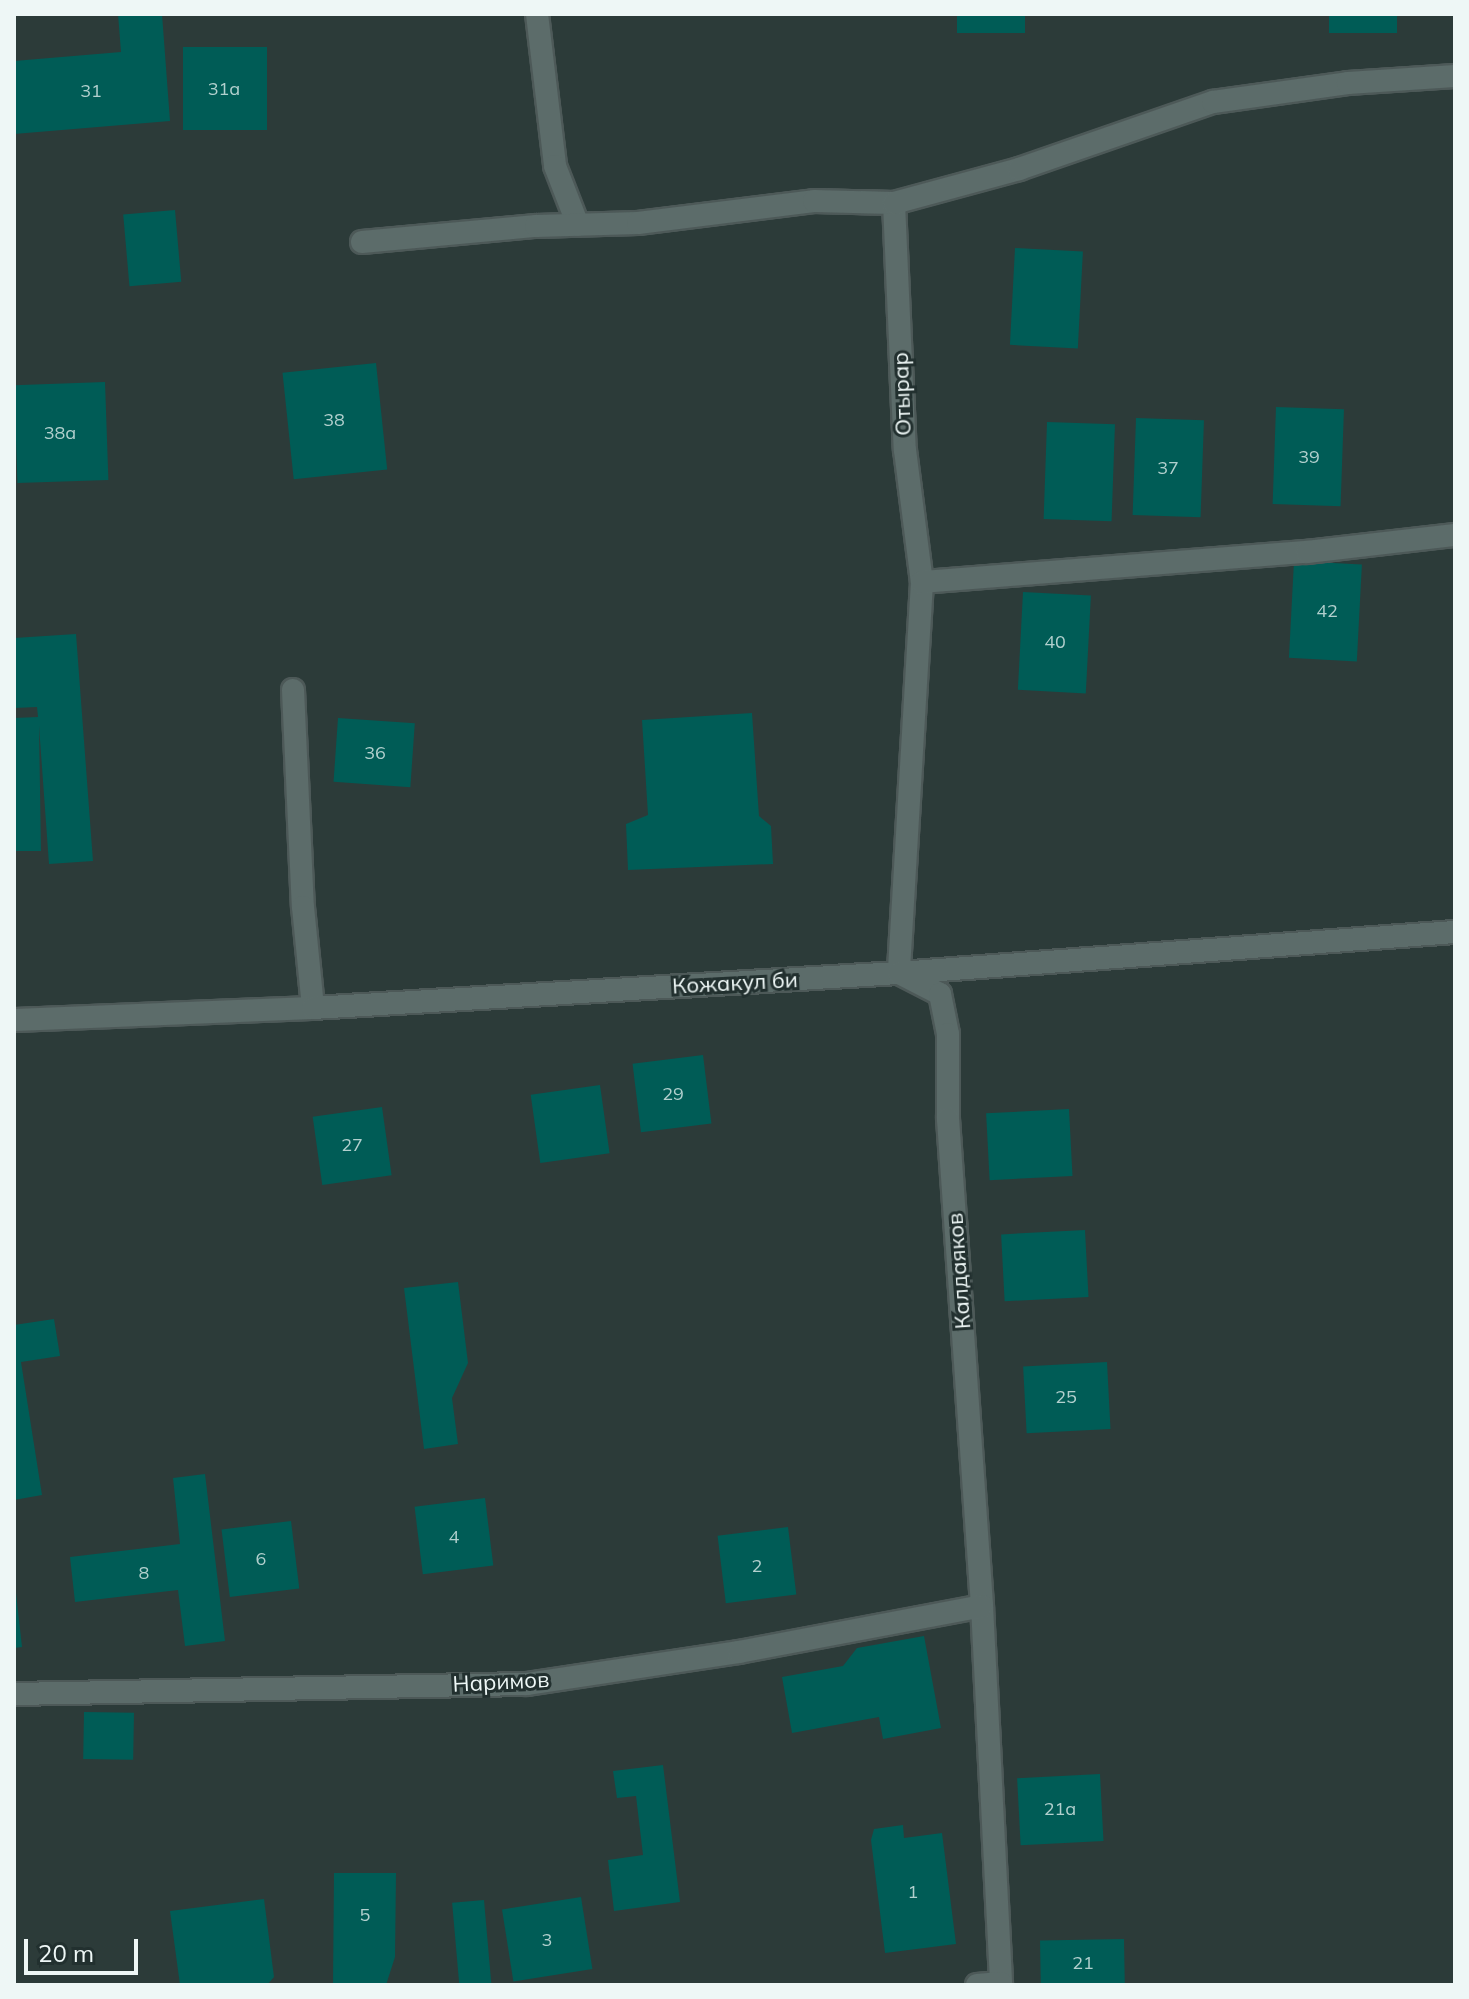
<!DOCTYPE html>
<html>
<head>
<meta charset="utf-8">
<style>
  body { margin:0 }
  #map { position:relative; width:1469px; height:1999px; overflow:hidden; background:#2c3b39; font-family:Mulish,sans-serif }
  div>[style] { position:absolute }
  .building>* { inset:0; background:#005c56; transform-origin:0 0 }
  .roads { filter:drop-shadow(2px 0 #4d5958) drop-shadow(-2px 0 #4d5958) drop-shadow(0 2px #4d5958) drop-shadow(0 -2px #4d5958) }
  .minor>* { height:22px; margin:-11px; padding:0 11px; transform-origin:11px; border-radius:11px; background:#5c6c6a }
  span { translate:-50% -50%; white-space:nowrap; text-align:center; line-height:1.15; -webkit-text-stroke:6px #22302f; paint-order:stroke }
  .number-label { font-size:18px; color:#b2d0ce }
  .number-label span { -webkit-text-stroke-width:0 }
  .street-label { font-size:22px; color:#eef7f6 }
  .frame { position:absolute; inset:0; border:16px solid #eef7f6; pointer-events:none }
  .scale { position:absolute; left:24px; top:1939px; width:114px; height:36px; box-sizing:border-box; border:4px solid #eef7f6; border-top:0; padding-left:10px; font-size:24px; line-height:28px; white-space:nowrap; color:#eef7f6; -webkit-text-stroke:6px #22302f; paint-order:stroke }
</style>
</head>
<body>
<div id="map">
  <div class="building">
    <i style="clip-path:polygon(118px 14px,162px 14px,170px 121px,14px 134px,14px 61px,121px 52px)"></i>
    <i style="left:957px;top:14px;width:68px;height:19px"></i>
    <i style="left:1329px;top:14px;width:68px;height:19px"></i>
    <i style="left:183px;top:47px;width:84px;height:83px"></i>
    <i style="left:175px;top:210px;width:72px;height:52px;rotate:85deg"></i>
    <i style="left:1015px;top:248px;width:68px;height:97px;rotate:3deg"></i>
    <i style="left:376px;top:363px;width:107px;height:94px;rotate:84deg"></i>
    <i style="left:105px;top:382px;width:98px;height:91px;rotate:88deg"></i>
    <i style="left:1276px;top:407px;width:68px;height:97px;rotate:2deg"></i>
    <i style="left:1136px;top:418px;width:68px;height:97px;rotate:2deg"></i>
    <i style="left:1047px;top:422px;width:68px;height:97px;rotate:2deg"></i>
    <i style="left:1294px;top:561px;width:68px;height:97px;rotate:3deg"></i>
    <i style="left:1023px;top:592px;width:68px;height:98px;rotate:3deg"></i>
    <i style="clip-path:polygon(76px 634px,93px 861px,49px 864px,39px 726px,41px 851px,14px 851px,14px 718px,38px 717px,37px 707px,14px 708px,14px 638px)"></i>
    <i style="clip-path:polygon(752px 713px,759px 816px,771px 826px,773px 864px,628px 870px,626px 824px,648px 815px,642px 720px)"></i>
    <i style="left:338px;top:718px;width:77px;height:64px;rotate:4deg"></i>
    <i style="left:703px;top:1055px;width:69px;height:71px;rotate:83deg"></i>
    <i style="left:600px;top:1085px;width:69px;height:70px;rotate:82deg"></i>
    <i style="left:382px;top:1107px;width:69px;height:70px;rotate:82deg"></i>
    <i style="left:1069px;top:1109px;width:67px;height:83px;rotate:87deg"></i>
    <i style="left:1085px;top:1230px;width:67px;height:84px;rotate:87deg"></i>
    <i style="clip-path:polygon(458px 1282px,468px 1363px,452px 1398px,458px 1444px,424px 1449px,404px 1288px)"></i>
    <i style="clip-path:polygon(54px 1319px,60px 1356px,21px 1362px,42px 1495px,14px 1500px,14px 1325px)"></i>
    <i style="left:1107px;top:1362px;width:67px;height:84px;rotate:87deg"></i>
    <i style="clip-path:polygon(205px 1474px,225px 1641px,185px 1646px,178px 1590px,75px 1602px,70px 1557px,180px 1544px,173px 1478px)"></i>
    <i style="left:485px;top:1498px;width:68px;height:71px;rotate:83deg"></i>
    <i style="left:291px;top:1521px;width:68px;height:70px;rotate:83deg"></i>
    <i style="left:788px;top:1527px;width:68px;height:71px;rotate:83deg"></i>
    <i style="clip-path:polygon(14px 1575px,22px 1647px,14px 1648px)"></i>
    <i style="clip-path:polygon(924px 1636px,941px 1728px,883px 1739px,879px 1717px,792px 1733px,782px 1677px,843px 1666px,857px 1648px)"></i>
    <i style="left:84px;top:1712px;width:50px;height:47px;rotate:1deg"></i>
    <i style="clip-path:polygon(663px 1765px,680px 1902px,614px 1911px,608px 1860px,643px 1855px,636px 1796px,617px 1798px,613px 1771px)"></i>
    <i style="left:1100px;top:1774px;width:67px;height:83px;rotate:87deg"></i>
    <i style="clip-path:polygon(903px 1825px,904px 1838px,942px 1833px,956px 1944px,885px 1953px,871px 1840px,874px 1829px)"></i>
    <i style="clip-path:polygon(334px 1873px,396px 1873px,395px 1957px,386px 1985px,333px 1985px)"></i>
    <i style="left:581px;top:1897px;width:73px;height:80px;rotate:81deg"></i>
    <i style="clip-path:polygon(264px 1899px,274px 1977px,267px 1985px,180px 1985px,170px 1911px)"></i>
    <i style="left:484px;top:1900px;width:85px;height:32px;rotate:85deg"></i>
    <i style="left:1124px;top:1939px;width:46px;height:84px;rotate:89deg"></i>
  </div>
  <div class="roads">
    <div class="minor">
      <i style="left:537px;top:14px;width:153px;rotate:83.2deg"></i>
      <i style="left:555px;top:166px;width:63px;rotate:68.7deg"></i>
      <i style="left:894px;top:203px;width:247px;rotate:87.5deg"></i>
      <i style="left:905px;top:450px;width:133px;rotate:82.7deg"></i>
      <i style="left:922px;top:582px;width:392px;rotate:93.4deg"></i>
      <i style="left:899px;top:973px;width:46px;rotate:27.1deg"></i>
      <i style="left:940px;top:994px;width:41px;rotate:78.7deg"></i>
      <i style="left:948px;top:1034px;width:85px;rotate:90deg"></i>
      <i style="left:948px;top:1119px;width:488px;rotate:86deg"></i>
      <i style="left:982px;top:1606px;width:379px;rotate:87.1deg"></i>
      <i style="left:362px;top:242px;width:175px;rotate:-5.3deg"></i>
      <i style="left:536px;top:226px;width:102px;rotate:-1.7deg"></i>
      <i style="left:638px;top:223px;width:177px;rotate:-7.1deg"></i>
      <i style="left:814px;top:201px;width:80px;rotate:1.4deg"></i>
      <i style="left:894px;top:203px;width:130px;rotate:-15.2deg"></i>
      <i style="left:1019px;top:169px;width:205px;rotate:-19.1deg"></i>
      <i style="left:1213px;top:102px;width:136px;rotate:-8deg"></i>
      <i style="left:1348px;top:83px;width:107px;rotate:-3.7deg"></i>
      <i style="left:922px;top:582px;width:386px;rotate:-4.5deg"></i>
      <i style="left:1307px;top:552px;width:149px;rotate:-6.6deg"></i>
      <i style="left:293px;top:690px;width:217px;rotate:87.4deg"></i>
      <i style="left:303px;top:907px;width:101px;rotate:84.3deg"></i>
      <i style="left:14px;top:1020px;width:299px;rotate:-2.3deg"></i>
      <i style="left:313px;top:1008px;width:587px;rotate:-3.42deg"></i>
      <i style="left:899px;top:973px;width:558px;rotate:-4.22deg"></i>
      <i style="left:14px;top:1694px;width:513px;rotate:-1.12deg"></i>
      <i style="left:527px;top:1684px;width:214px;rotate:-8.6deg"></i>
      <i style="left:739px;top:1652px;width:247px;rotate:-10.7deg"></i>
      <i style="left:977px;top:1985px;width:24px;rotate:-5deg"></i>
    </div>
  </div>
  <div class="number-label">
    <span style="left:224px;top:89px">31а</span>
    <span style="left:91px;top:91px">31</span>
    <span style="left:334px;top:420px">38</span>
    <span style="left:60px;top:433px">38а</span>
    <span style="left:1309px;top:457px">39</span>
    <span style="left:1168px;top:468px">37</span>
    <span style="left:1327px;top:611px">42</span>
    <span style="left:1055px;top:642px">40</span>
    <span style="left:375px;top:753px">36</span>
    <span style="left:673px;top:1094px">29</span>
    <span style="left:352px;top:1145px">27</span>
    <span style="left:1066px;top:1397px">25</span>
    <span style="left:454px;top:1537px">4</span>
    <span style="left:261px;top:1559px">6</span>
    <span style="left:757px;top:1566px">2</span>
    <span style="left:144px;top:1573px">8</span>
    <span style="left:1060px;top:1809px">21а</span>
    <span style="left:913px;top:1892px">1</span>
    <span style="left:365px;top:1915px">5</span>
    <span style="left:547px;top:1940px">3</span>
    <span style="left:1083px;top:1963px">21</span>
  </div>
  <div class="street-label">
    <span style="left:902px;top:394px;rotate:-92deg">Отырар</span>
    <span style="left:735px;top:983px;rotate:-3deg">Кожакул би</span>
    <span style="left:959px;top:1271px;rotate:-94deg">Калдаяков</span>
    <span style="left:501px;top:1682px;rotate:-3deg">Наримов</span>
  </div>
  <div class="frame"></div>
  <div class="scale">20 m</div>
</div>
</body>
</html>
